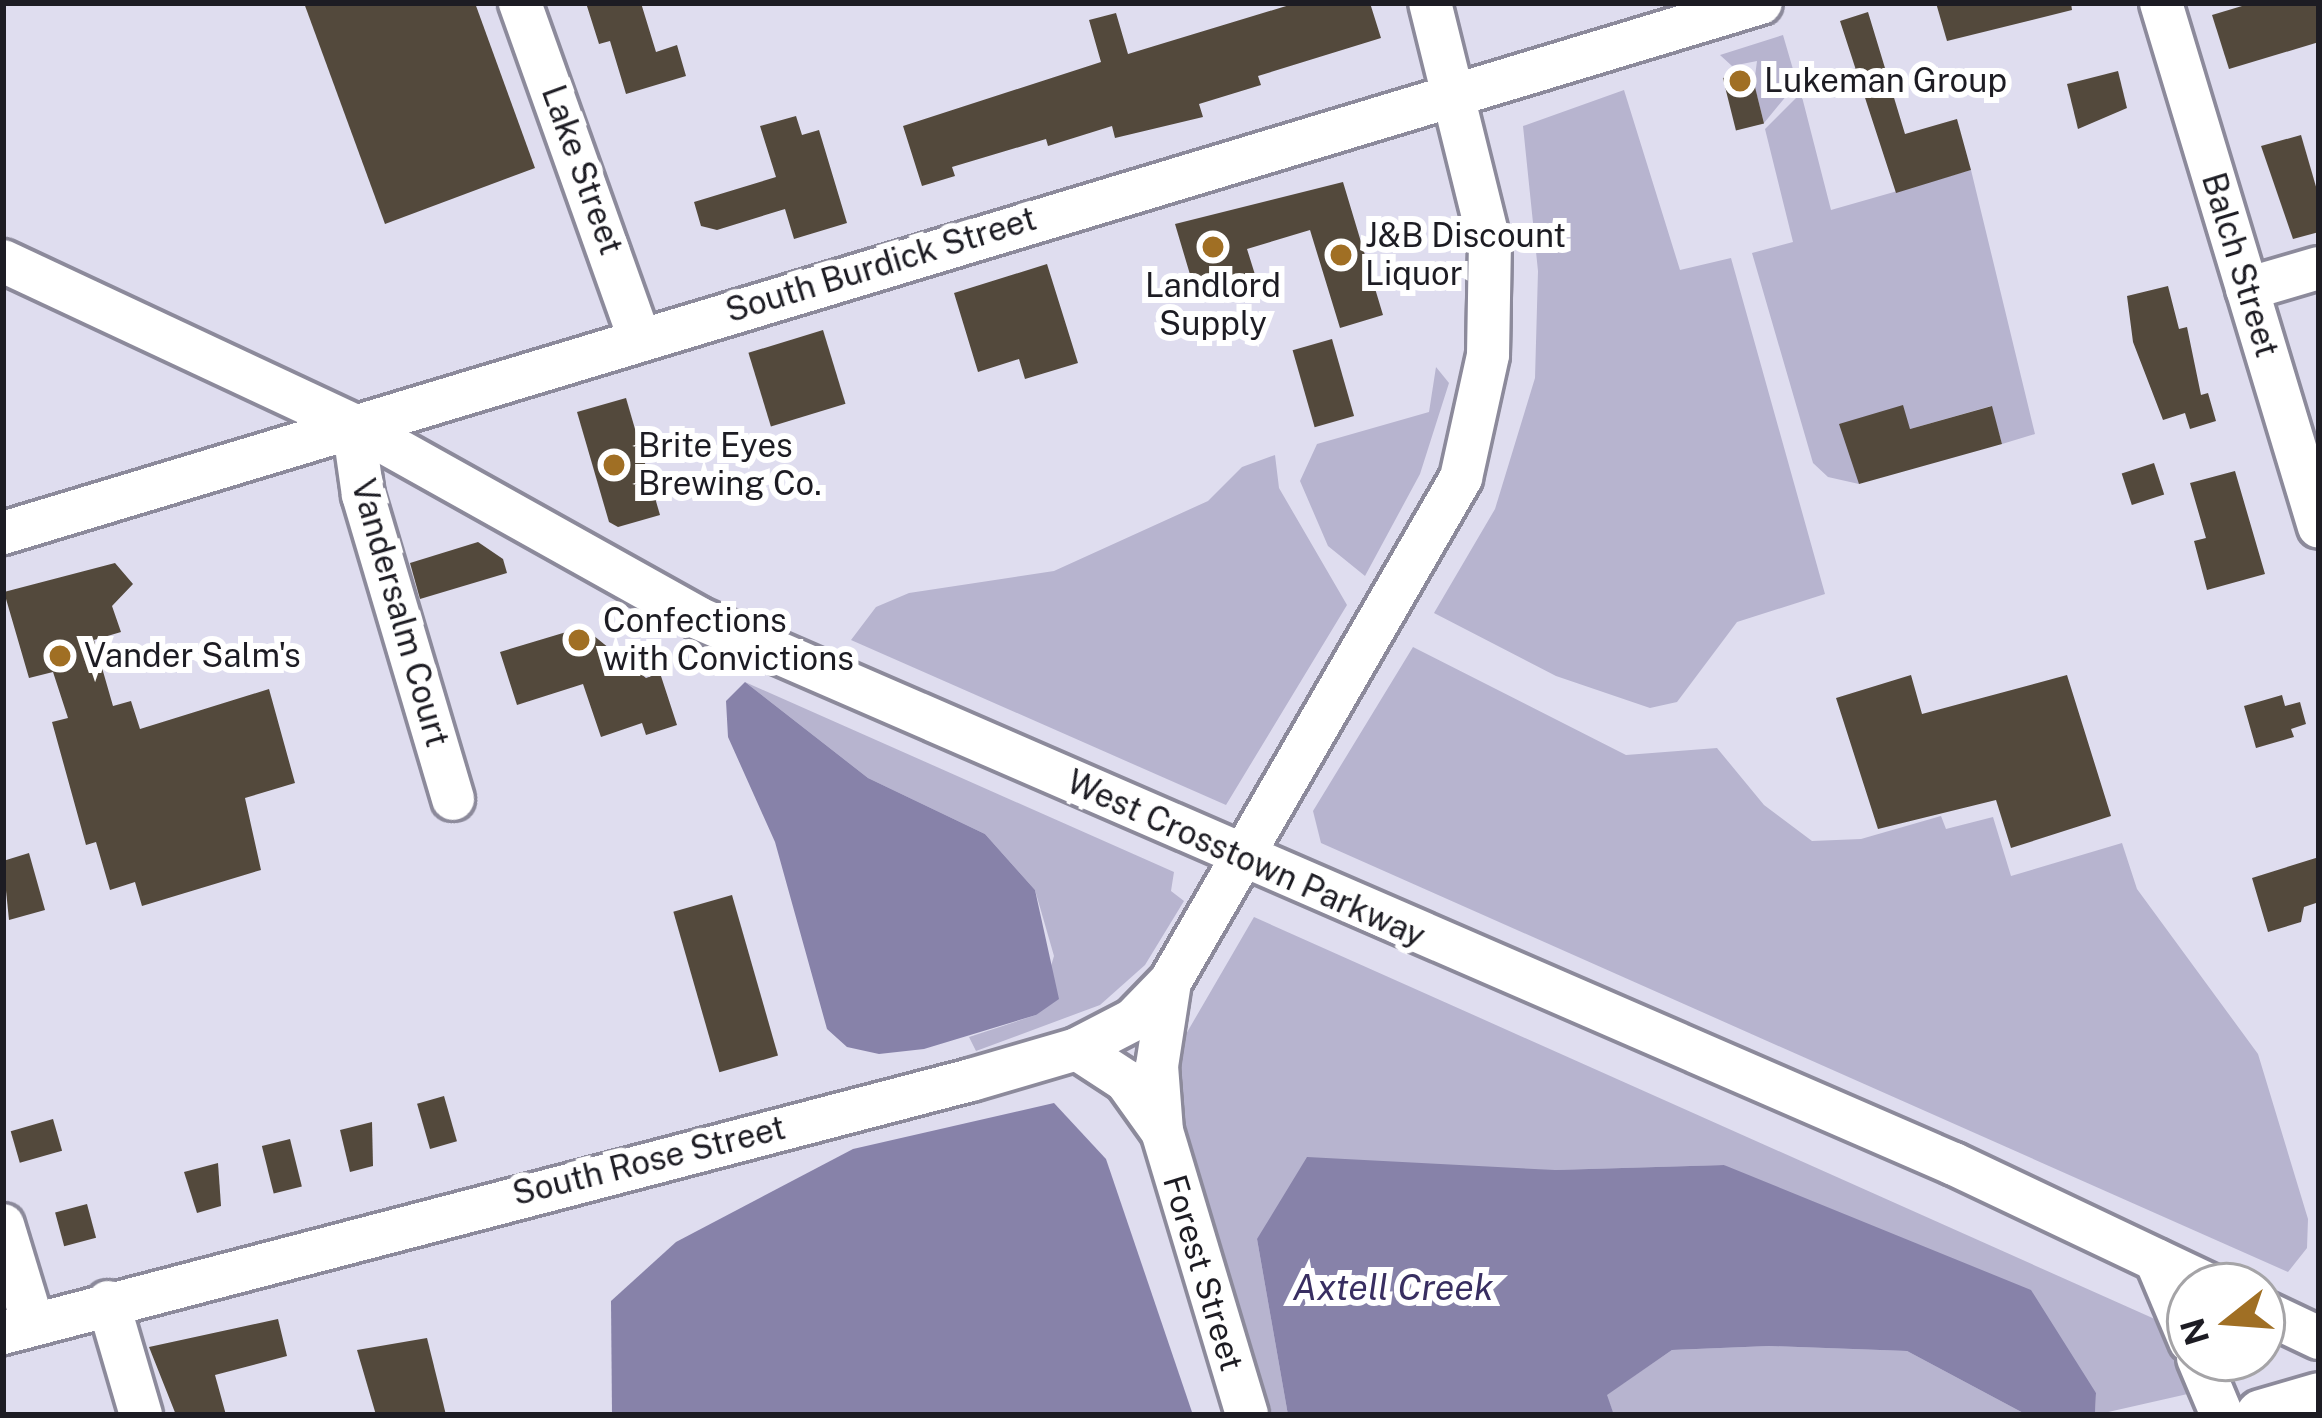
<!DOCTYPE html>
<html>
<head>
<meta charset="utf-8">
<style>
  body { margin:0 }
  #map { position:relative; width:2322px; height:1418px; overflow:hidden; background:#dfddef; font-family:"Public Sans",sans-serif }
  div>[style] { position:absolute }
  .green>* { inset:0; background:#b7b4cf }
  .water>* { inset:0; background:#8782a9 }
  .building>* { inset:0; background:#53493c; transform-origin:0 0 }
  .roads { filter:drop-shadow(3px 0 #8c8a9b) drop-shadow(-3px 0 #8c8a9b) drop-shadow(0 3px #8c8a9b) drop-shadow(0 -3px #8c8a9b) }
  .minor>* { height:42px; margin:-21px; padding:0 21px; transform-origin:21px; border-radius:21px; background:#fff }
  .major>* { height:51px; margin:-25.5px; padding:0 25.5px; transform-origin:25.5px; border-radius:25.5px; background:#fff }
  .dots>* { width:33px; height:33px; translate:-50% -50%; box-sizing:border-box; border:6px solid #fff; border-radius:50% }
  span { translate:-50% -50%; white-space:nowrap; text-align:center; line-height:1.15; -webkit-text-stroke:12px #fff; paint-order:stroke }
  .poi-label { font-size:33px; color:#1d1c23 }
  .left { translate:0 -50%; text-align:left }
  .street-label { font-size:33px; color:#1d1c23 }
  .water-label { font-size:36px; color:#382e61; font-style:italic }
  .frame { position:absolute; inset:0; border:6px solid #1d1c23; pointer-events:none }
  .north { position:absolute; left:2166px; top:1262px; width:120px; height:120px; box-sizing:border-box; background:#fff; border:3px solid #a5a4a7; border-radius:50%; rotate:253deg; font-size:33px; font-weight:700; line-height:48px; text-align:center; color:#1d1c23 }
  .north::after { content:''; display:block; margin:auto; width:42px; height:54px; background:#a06f24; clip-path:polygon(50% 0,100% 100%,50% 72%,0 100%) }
</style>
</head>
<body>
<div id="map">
  <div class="green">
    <i style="clip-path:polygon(1783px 35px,1797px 83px,1764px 123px,1754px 84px,1757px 61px,1732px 66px,1720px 55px)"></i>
    <i style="clip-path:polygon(1624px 90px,1680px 270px,1731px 258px,1825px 594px,1737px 622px,1677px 702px,1650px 708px,1556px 676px,1434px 613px,1495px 509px,1535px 378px,1538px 271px,1523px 126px)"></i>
    <i style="clip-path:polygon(1801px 93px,1831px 210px,1971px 170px,2035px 434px,2002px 444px,1991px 406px,1910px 429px,1859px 484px,1828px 477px,1813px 463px,1752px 253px,1793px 242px,1765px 129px)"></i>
    <i style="clip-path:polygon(1436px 367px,1449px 383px,1420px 474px,1365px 576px,1328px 546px,1300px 481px,1317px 444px,1429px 412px)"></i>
    <i style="clip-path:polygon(1275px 455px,1279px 488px,1347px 605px,1226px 805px,851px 640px,876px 607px,909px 593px,1054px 571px,1208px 501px,1242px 467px)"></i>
    <i style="clip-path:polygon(1413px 647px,1626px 755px,1717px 748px,1764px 805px,1812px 841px,1861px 839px,1941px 816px,1946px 829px,1993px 817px,2011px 876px,2122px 843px,2137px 889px,2258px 1054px,2308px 1219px,2307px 1248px,2288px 1272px,1321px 843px,1313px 811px)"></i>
    <i style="clip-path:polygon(745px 682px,1174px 872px,1171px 891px,1184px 901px,1145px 965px,1100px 1005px,976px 1051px,969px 1037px,1036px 1015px,1054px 956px,1035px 890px,985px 834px,868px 778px)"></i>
    <i style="clip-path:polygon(1254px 917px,2157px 1320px,2176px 1342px,2192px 1393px,2095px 1415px,2096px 1393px,1724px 1165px,1555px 1170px,1257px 1239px,1288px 1415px,1267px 1415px,1194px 1183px,1166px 1051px,1175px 1053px)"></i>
    <i style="clip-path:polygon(1769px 1346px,1907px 1351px,2027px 1415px,1614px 1415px,1606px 1395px,1672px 1350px)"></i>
  </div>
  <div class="water">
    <i style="clip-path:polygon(745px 682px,868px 778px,985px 834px,1035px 890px,1059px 999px,1036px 1015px,924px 1049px,879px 1054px,847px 1047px,827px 1029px,775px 842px,728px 737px,726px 701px)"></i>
    <i style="clip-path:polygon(1054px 1103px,1106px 1159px,1193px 1415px,612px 1415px,611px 1301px,676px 1242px,853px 1149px)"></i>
    <i style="clip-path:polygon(1307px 1157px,1555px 1170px,1724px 1165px,2031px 1290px,2096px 1393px,2095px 1415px,2027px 1415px,1907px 1351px,1769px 1346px,1672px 1350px,1607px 1395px,1614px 1415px,1288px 1415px,1257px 1239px)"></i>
  </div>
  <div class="building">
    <i style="clip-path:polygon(304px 3px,475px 3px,535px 168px,385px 224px)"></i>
    <i style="clip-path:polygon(586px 3px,641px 3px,656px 52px,677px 45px,686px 76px,626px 94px,610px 41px,599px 44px)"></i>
    <i style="clip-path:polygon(1296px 3px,1370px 3px,1381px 38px,1258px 76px,1261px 85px,1199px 104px,1203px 117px,1115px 138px,1112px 126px,1048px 146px,1046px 139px,952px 167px,955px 176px,922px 186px,903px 126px,1101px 62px,1089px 20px,1116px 13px,1128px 54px)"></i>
    <i style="clip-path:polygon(1936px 3px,2071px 3px,2072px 10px,1947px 41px)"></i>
    <i style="clip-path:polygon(2252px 3px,2319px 3px,2319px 42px,2229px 69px,2212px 15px)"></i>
    <i style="clip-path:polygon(1868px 12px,1905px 134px,1957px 119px,1971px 170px,1896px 193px,1840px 21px)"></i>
    <i style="left:1751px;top:71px;width:54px;height:29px;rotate:76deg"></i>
    <i style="clip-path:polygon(2118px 71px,2127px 108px,2078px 129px,2067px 84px)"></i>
    <i style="clip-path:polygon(796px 116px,802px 135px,819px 130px,847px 223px,794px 239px,785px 209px,717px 230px,701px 226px,694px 202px,776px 177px,760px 126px)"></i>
    <i style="clip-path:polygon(2301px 135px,2319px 197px,2319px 232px,2293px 239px,2261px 146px)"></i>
    <i style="clip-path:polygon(1343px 182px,1383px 315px,1340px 328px,1310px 230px,1247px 249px,1257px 281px,1197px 298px,1175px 224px)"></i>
    <i style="clip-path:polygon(1047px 264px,1078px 363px,1025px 379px,1019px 359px,978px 372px,954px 293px)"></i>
    <i style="clip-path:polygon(2168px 286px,2179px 329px,2187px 327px,2201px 395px,2208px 393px,2216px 421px,2190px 429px,2185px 413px,2163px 420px,2133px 342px,2127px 296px)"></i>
    <i style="left:823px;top:330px;width:77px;height:78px;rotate:73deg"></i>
    <i style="left:1332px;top:339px;width:80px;height:41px;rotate:74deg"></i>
    <i style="clip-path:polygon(626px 398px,660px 515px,618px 527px,609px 522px,577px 412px)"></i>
    <i style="clip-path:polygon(1903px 405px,1910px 429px,1992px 406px,2002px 444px,1859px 484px,1839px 424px)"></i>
    <i style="left:2154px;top:463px;width:33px;height:34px;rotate:72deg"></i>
    <i style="clip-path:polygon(2235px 471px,2265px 574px,2207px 590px,2194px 541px,2206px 538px,2190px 483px)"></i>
    <i style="clip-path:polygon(478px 542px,503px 559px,507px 573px,420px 599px,410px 563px)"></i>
    <i style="clip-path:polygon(115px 563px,133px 584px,112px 606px,121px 632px,94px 640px,113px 706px,131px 701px,140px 729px,269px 689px,295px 783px,245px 798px,261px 870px,142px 906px,135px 882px,110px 890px,96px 842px,86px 845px,52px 722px,68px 718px,53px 672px,29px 678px,4px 592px)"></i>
    <i style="clip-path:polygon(583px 627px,646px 678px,660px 673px,677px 725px,646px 735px,642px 723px,601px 737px,583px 684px,517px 705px,500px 652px)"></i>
    <i style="clip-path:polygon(1911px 675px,1922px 714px,2067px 675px,2111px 816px,2011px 848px,1996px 800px,1878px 829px,1836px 698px)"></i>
    <i style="clip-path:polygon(2282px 695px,2285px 706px,2300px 702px,2306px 724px,2291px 729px,2294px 737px,2256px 748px,2244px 706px)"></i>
    <i style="clip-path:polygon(29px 853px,45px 910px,9px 920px,3px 861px)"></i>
    <i style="clip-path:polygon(2319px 857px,2319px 902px,2304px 907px,2301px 922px,2268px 932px,2252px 878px)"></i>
    <i style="left:732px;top:895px;width:167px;height:61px;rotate:74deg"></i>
    <i style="left:444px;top:1096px;width:47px;height:28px;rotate:74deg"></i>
    <i style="left:53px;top:1119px;width:33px;height:44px;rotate:74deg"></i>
    <i style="clip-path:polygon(372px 1122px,373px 1166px,350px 1172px,340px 1130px)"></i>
    <i style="left:290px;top:1139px;width:49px;height:29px;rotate:76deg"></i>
    <i style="clip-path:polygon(218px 1163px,221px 1206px,197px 1213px,184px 1172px)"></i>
    <i style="left:87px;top:1204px;width:35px;height:33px;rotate:75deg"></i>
    <i style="clip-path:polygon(278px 1319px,287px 1356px,215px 1375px,226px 1415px,176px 1415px,149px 1347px)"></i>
    <i style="clip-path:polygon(427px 1338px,446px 1415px,376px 1415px,357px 1350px)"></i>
  </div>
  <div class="roads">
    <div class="minor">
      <i style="left:520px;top:3px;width:356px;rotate:70.4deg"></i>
      <i style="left:2161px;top:3px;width:547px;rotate:73.22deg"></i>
      <i style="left:3px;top:261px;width:387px;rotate:25.1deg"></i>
      <i style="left:353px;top:425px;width:395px;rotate:29.2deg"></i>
      <i style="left:698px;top:618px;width:1370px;rotate:23.5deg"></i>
      <i style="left:1954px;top:1164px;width:284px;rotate:25.4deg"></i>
      <i style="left:2247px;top:289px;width:75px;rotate:-16.3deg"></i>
      <i style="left:353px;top:425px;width:71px;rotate:81.9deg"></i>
      <i style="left:363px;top:495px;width:317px;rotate:73.5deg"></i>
      <i style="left:3px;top:533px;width:1836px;rotate:-16.78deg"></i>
      <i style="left:1170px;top:982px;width:85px;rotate:98.8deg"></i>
      <i style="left:1157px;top:1066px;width:65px;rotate:85.6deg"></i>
      <i style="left:1162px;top:1131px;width:296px;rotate:73.3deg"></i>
      <i style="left:1077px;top:1049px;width:59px;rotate:33.1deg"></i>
      <i style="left:1126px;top:1081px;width:60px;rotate:54.5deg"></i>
      <i style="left:3px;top:1225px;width:103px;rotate:73.1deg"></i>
      <i style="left:2156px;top:1260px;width:88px;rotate:67.2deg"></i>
      <i style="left:108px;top:1302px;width:118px;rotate:73.7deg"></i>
      <i style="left:2262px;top:1311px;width:63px;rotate:25.3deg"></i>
      <i style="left:3px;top:1333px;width:1001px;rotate:-14.65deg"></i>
      <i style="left:971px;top:1080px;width:110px;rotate:-16.3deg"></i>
      <i style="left:1077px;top:1049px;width:63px;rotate:-27.4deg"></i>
      <i style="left:1133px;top:1020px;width:53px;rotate:-45.8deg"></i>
      <i style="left:1170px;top:982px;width:582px;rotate:-60deg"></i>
      <i style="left:1461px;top:478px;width:126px;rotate:-77.6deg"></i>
      <i style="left:1488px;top:355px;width:110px;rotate:-89deg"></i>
      <i style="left:1490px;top:245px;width:249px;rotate:-103.9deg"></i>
      <i style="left:2198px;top:1358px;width:62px;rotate:67.2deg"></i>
    </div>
    <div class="major">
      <i style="left:2261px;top:1415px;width:60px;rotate:-16.3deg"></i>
    </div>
  </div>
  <div class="dots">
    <i style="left:1740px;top:81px;background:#a06f24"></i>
    <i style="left:1213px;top:247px;background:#a06f24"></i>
    <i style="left:1341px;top:255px;background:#a06f24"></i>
    <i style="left:614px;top:465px;background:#a06f24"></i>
    <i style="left:579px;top:640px;background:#a06f24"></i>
    <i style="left:60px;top:656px;background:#a06f24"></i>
  </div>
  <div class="poi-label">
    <span class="left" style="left:1764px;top:81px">Lukeman Group</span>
    <span class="left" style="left:1365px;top:255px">J&amp;B Discount<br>Liquor</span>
    <span style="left:1213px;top:305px">Landlord<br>Supply</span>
    <span class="left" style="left:638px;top:465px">Brite Eyes<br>Brewing Co.</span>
    <span class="left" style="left:603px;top:640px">Confections<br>with Convictions</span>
    <span class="left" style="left:84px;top:656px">Vander Salm's</span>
  </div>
  <div class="street-label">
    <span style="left:582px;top:170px;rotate:70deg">Lake Street</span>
    <span style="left:881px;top:265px;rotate:-17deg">South Burdick Street</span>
    <span style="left:2240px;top:265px;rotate:73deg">Balch Street</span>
    <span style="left:400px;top:613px;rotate:74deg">Vandersalm Court</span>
    <span style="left:1246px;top:859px;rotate:24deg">West Crosstown Parkway</span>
    <span style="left:649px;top:1161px;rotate:-14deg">South Rose Street</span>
    <span style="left:1203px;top:1273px;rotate:73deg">Forest Street</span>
  </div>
  <div class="water-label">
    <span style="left:1393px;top:1288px">Axtell Creek</span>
  </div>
  <div class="frame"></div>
  <div class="north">N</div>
</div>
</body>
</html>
